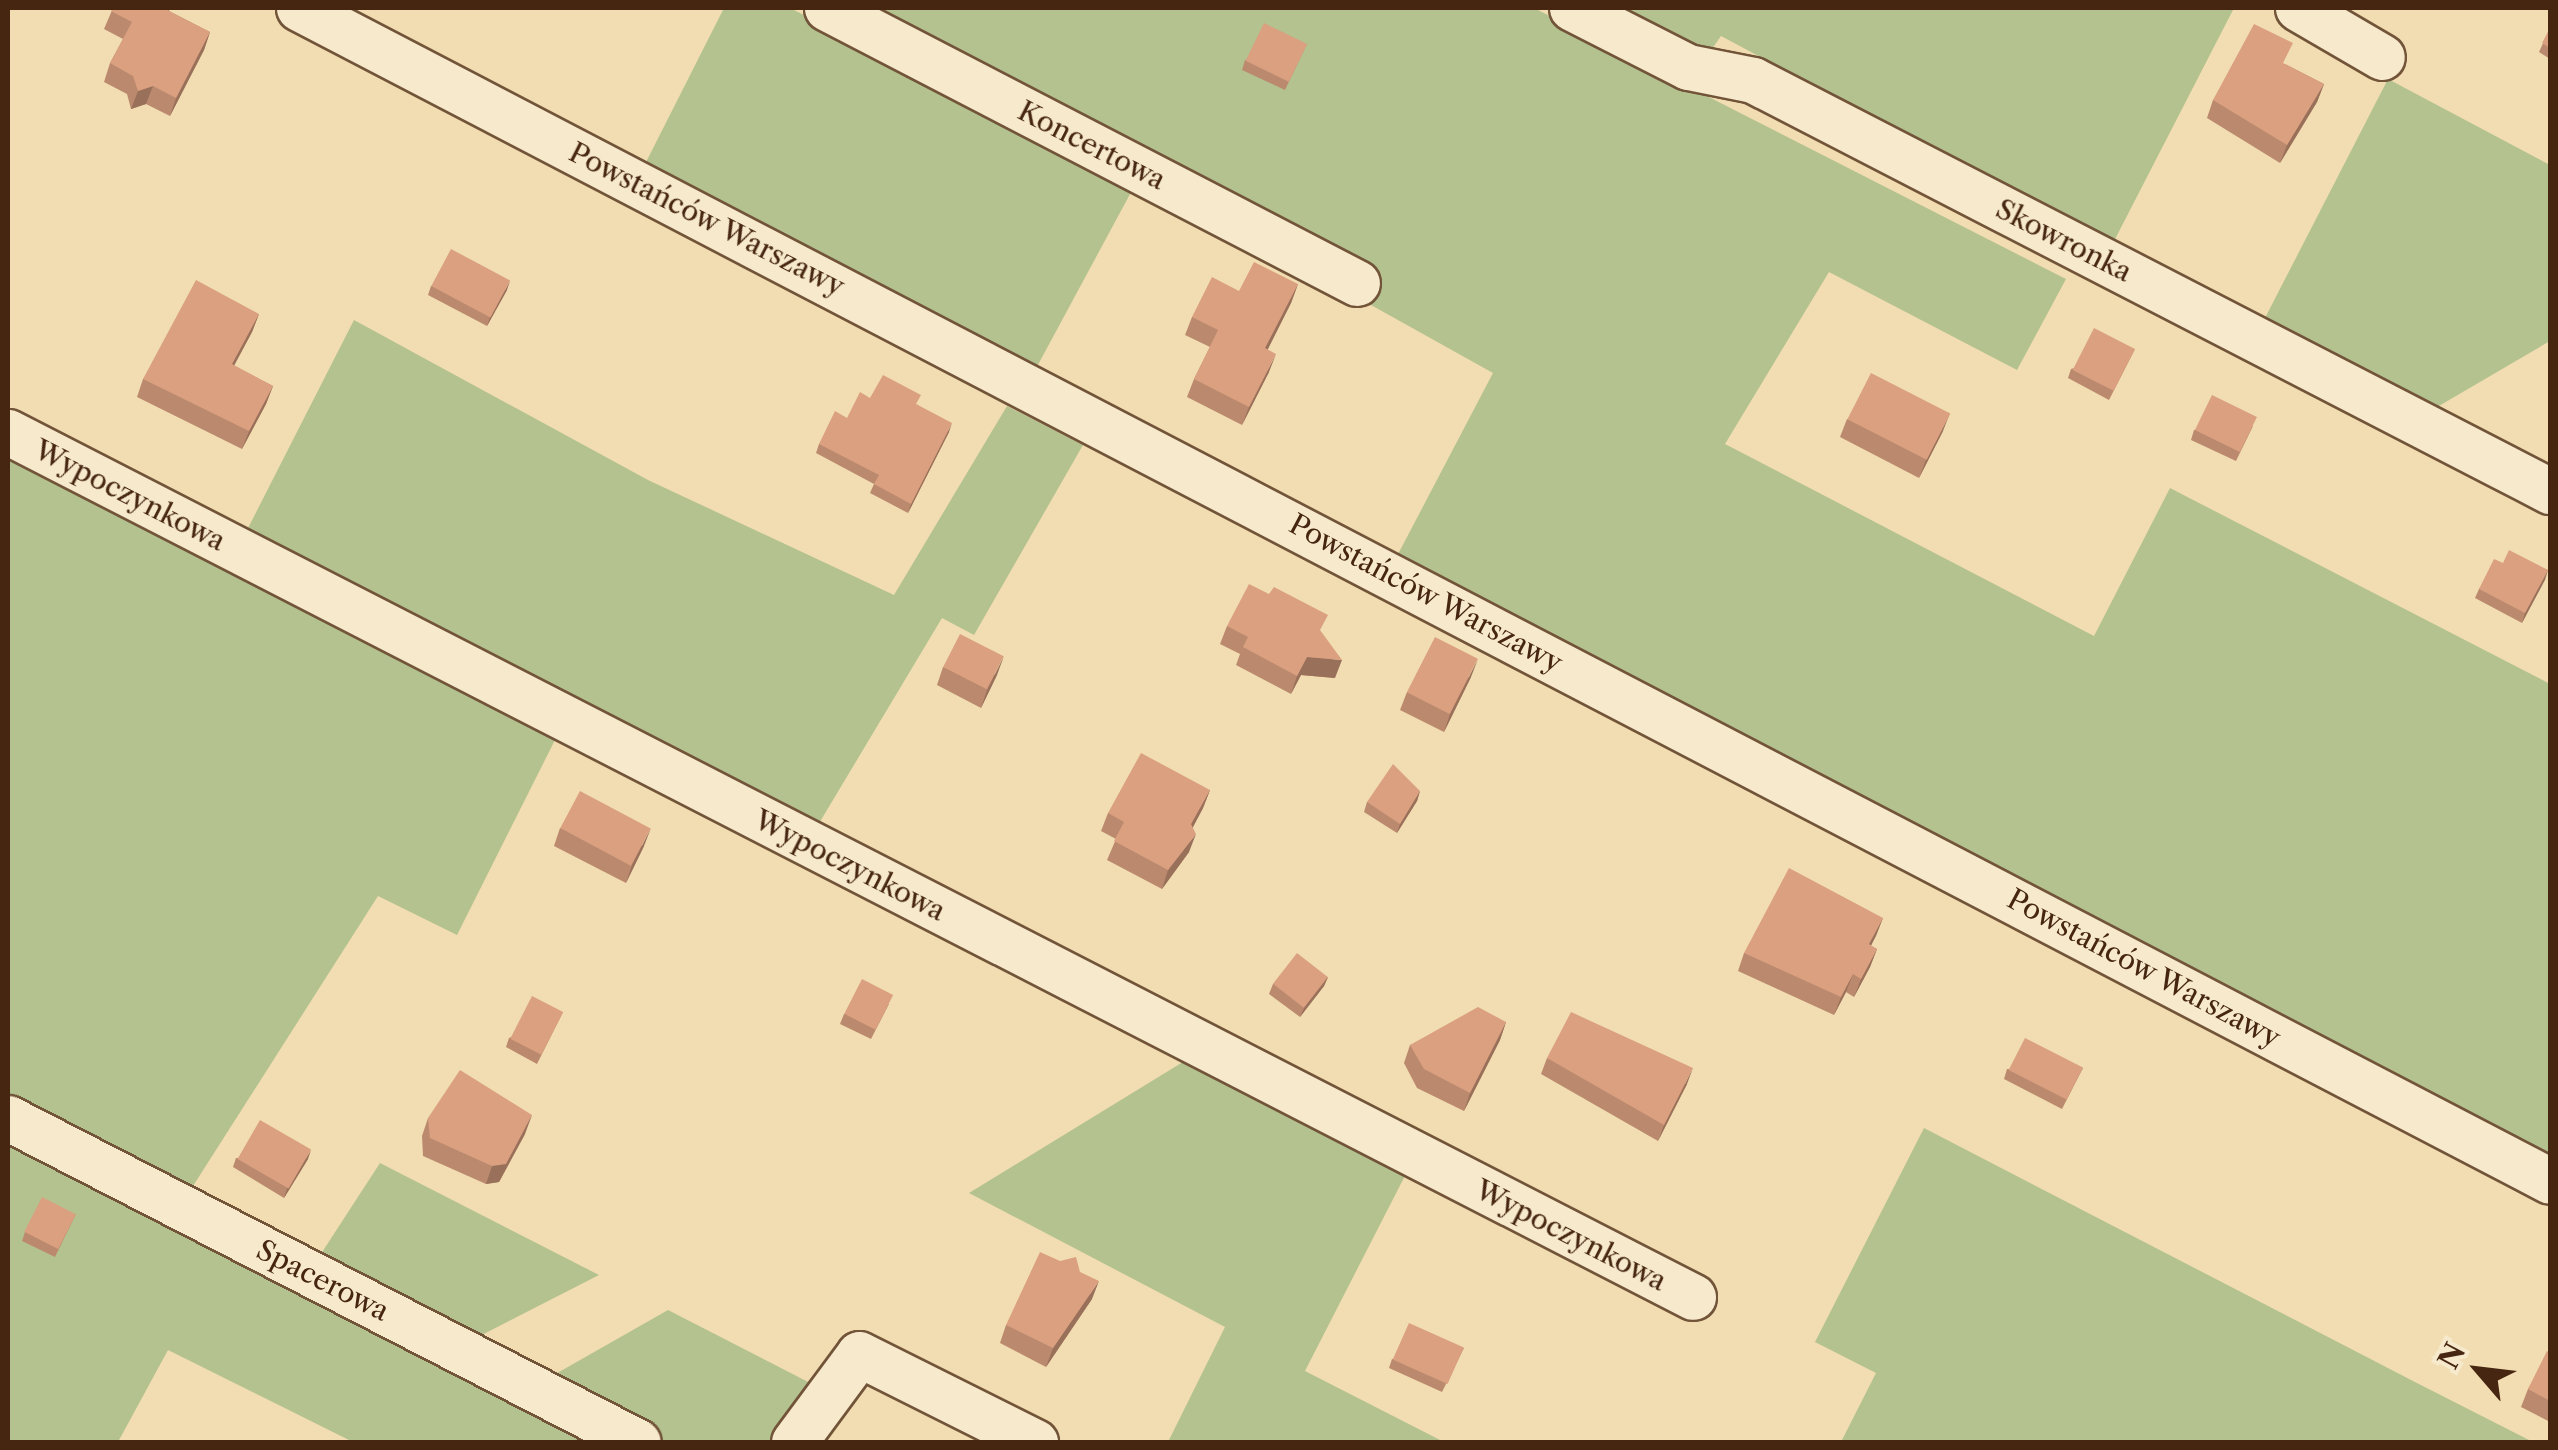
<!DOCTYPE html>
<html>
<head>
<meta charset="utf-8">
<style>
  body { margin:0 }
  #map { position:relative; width:2558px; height:1450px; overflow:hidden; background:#f1ddb1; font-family:"Libre Caslon Text",serif }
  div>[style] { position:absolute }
  .green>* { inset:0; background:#b4c290 }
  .roads { filter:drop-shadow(2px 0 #725439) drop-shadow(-2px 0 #725439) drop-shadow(0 2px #725439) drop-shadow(0 -2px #725439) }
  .street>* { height:45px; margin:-22.5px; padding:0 22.5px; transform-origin:22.5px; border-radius:22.5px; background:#f6e9cc }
  .wall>* { inset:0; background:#bb8a6e }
  .shaded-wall>* { inset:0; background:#99705a }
  .building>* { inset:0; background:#daa080; transform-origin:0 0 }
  span { translate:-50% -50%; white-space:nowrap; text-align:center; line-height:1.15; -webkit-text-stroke:8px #f6e9cc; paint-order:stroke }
  .street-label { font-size:28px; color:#472611 }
  .frame { position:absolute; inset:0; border:10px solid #472611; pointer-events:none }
  .north { position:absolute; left:2428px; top:1320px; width:100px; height:100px; -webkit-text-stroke:8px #f6e9cc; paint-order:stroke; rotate:298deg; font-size:28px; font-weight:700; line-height:40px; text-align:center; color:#472611 }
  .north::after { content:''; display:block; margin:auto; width:35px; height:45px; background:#472611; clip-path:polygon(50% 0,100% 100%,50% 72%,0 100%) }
</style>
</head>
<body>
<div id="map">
  <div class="green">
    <i style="clip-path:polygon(724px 8px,790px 8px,1136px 183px,1033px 374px,640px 174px)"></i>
    <i style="clip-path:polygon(838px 8px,1534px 8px,2066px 279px,2017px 370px,1829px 272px,1725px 444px,2094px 636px,2170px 488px,2550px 684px,2550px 1166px,1396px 558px,1493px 373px)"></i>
    <i style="clip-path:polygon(1614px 8px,2234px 8px,2112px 245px,1721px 36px,1707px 56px)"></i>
    <i style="clip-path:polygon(2388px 79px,2550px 165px,2550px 341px,2432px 410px,2264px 320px)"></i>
    <i style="clip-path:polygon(354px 320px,648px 480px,894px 595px,1007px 406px,1083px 445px,974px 635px,942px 618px,818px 825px,244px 536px)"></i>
    <i style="clip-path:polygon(8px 458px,556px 738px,457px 935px,378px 896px,186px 1197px,8px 1095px)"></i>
    <i style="clip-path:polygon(1196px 1054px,1410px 1166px,1305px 1371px,1444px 1442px,1168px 1442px,1225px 1327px,969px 1193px)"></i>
    <i style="clip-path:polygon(1924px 1128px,2413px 1381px,2533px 1442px,1841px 1442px,1876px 1373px,1815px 1342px)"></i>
    <i style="clip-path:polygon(8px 1133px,617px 1442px,353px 1442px,168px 1350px,118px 1442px,8px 1442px)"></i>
    <i style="clip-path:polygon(380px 1163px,599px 1275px,468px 1342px,315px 1263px)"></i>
    <i style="clip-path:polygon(668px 1310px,814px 1385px,777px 1442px,666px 1442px,545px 1380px)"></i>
  </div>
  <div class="roads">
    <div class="street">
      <i style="left:299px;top:8px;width:2538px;rotate:27.52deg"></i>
      <i style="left:827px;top:8px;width:597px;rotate:27.42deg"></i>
      <i style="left:1572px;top:8px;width:130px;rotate:27deg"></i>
      <i style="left:1688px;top:67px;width:66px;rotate:11.3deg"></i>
      <i style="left:1753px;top:80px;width:897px;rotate:27.28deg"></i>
      <i style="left:2298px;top:8px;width:97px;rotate:30.3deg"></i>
      <i style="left:8px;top:432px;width:1894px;rotate:27.17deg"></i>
      <i style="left:8px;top:1118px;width:708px;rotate:27.22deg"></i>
      <i style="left:794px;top:1442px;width:109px;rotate:-53.5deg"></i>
      <i style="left:859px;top:1354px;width:197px;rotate:26.6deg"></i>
    </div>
  </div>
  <div class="wall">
    <i style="clip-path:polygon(113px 8px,170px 8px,169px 11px,210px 32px,204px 50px,170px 116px,146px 104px,131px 109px,127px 94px,104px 82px,110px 63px,123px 39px,104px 29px)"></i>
    <i style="clip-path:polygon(2550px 28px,2550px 59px,2539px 52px)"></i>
    <i style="clip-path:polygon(1307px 44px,1285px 90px,1242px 70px,1245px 60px)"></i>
    <i style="clip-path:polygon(2285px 64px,2324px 84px,2317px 102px,2280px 163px,2207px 118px,2213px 100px)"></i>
    <i style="clip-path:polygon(1298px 284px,1291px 303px,1267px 350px,1269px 372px,1242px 425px,1187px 397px,1194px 379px,1210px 347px,1185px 335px,1192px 317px,1239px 291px)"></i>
    <i style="clip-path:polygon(431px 286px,507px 290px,487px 326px,428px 295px)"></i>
    <i style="clip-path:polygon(259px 314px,252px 332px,234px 366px,273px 386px,266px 404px,242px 449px,137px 397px,143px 379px)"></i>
    <i style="clip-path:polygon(2135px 349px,2109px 400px,2068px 378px,2071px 369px)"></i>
    <i style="clip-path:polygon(870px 398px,918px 405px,949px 432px,908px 513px,870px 493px,874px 484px,816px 453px,819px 444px)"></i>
    <i style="clip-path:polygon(1847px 419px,1943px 431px,1919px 478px,1840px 437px)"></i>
    <i style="clip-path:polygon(2253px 426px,2236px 461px,2191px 440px,2194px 430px)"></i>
    <i style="clip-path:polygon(2503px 563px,2548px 570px,2522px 623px,2475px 598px,2479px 589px)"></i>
    <i style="clip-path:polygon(1227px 626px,1322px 633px,1335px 678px,1301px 675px,1291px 694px,1236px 665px,1240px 654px,1220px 644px)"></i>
    <i style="clip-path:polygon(943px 667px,997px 675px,981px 708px,937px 685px)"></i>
    <i style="clip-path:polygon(1471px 677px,1444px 732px,1400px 710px,1407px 692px)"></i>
    <i style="clip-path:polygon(1210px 790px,1203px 808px,1193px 827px,1189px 852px,1162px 889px,1107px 860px,1116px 839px,1101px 831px,1108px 813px)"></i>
    <i style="clip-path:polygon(1420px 791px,1417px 801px,1397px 833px,1364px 812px,1367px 802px)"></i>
    <i style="clip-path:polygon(560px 828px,644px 846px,626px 883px,554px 846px)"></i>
    <i style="clip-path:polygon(1883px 918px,1871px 946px,1877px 949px,1870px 967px,1854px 997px,1846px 992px,1834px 1015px,1738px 971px,1744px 953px)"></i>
    <i style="clip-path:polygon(1328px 977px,1324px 986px,1300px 1017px,1269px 994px,1273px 984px)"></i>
    <i style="clip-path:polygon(889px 1004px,871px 1039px,840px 1024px,844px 1014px)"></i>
    <i style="clip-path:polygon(563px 1012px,537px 1064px,506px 1047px,509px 1038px)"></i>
    <i style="clip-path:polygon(1506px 1022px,1500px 1040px,1464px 1111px,1417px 1088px,1404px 1063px,1410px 1045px)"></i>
    <i style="clip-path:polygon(1547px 1058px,1687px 1084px,1658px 1141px,1541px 1074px)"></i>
    <i style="clip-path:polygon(2083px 1068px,2062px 1109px,2004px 1079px,2007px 1069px)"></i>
    <i style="clip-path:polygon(428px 1118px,525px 1134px,499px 1182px,486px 1184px,423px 1156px,422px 1136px)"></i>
    <i style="clip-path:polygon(236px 1158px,308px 1159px,284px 1198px,233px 1167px)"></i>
    <i style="clip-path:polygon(76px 1214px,55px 1257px,22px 1241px,25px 1232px)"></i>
    <i style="clip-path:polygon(1080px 1272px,1092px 1299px,1046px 1367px,1000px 1343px,1006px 1325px)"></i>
    <i style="clip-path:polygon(1464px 1348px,1442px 1392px,1389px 1368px,1392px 1359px)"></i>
    <i style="clip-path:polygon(2550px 1353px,2550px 1422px,2521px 1407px,2528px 1389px)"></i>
  </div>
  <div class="shaded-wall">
    <i style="clip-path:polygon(210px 32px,204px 50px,170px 116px,176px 98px)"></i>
    <i style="clip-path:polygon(2324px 84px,2317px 102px,2280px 163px,2287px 145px)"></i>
    <i style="clip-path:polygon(153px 86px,146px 104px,131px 109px,138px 91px)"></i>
    <i style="clip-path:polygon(510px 281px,507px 290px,487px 326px,490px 317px)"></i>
    <i style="clip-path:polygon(1298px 284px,1291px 303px,1259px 367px,1265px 348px)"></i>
    <i style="clip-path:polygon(259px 314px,252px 332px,225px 382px,232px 364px)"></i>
    <i style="clip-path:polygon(1276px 354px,1269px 372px,1242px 425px,1249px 407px)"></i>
    <i style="clip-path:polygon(273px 386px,266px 404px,242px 449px,249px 431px)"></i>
    <i style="clip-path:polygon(1950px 413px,1943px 431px,1919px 478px,1926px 460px)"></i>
    <i style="clip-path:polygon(952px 423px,949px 432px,908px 513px,911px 504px)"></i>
    <i style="clip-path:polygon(2548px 570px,2545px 580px,2522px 623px,2525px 613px)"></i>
    <i style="clip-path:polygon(1004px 656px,997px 675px,981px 708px,987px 690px)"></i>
    <i style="clip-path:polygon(1307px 657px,1342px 660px,1335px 678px,1301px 675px,1291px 694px,1297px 676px)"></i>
    <i style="clip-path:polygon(1478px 659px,1471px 677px,1444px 732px,1450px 714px)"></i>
    <i style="clip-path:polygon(1210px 790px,1203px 808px,1185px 842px,1191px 824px)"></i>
    <i style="clip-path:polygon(1420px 791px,1417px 801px,1397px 833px,1400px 824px)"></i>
    <i style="clip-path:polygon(651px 828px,644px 846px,626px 883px,632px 865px)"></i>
    <i style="clip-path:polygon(1196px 834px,1189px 852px,1162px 889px,1168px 870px)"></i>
    <i style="clip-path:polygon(1883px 918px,1876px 936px,1862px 962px,1869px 944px)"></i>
    <i style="clip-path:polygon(1877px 949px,1870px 967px,1854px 997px,1861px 979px)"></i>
    <i style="clip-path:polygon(1853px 974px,1846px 992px,1834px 1015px,1841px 997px)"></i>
    <i style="clip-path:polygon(1328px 977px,1324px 986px,1300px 1017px,1304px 1008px)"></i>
    <i style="clip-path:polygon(1506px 1022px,1500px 1040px,1464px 1111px,1470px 1093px)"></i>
    <i style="clip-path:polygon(1693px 1068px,1687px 1084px,1658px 1141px,1664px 1125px)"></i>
    <i style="clip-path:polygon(532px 1115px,525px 1134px,499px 1182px,486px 1184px,492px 1166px)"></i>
    <i style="clip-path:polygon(311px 1150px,308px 1159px,284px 1198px,287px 1189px)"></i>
    <i style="clip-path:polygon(1099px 1281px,1092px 1299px,1046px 1367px,1053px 1348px)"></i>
  </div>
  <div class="building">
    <i style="clip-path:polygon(113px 8px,168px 8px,167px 10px,210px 32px,176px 98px,153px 86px,138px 91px,133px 76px,110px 63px,132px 22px,111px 11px)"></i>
    <i style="left:1264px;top:23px;width:48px;height:42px;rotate:26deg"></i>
    <i style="clip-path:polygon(2254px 24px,2293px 43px,2283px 63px,2324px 84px,2287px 145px,2213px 100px)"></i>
    <i style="clip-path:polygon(2550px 28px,2550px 48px,2542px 43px)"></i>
    <i style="left:451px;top:249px;width:67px;height:42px;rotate:28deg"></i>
    <i style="clip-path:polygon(1254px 262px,1298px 284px,1265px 348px,1276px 354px,1249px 407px,1194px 379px,1218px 330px,1192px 317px,1212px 277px,1239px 291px)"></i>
    <i style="clip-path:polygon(196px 280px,259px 314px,232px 364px,273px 386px,249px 431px,143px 379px)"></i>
    <i style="left:2094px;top:328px;width:46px;height:47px;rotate:27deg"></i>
    <i style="left:1871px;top:373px;width:89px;height:52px;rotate:27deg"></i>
    <i style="clip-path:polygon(883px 375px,921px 395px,916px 404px,952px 423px,911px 504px,874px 484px,879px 475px,819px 444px,835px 411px,847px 418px,860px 392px,870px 398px)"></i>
    <i style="left:2212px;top:395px;width:50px;height:39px;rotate:26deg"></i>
    <i style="clip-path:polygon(2509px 550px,2548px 570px,2525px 613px,2479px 589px,2494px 559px,2503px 563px)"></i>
    <i style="clip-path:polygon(1249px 584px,1269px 594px,1274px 587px,1328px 615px,1320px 630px,1342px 660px,1307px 657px,1297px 676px,1243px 647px,1248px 637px,1227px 626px)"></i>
    <i style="left:960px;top:634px;width:49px;height:37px;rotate:27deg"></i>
    <i style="left:1435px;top:637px;width:48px;height:62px;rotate:27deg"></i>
    <i style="clip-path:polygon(1141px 753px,1210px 790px,1191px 824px,1196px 834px,1168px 870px,1114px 841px,1124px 822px,1108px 813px)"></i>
    <i style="clip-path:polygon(1393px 764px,1420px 791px,1400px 824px,1367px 802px)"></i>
    <i style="left:580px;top:791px;width:80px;height:42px;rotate:28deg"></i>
    <i style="clip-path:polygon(1789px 868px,1883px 918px,1869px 944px,1877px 949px,1861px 979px,1853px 974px,1841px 997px,1744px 953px)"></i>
    <i style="left:1297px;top:953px;width:39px;height:39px;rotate:38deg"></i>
    <i style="left:862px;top:979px;width:35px;height:39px;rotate:27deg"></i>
    <i style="left:532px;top:996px;width:35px;height:48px;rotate:27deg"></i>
    <i style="clip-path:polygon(1478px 1007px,1506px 1022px,1470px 1093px,1424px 1069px,1410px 1045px)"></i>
    <i style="clip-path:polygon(1571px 1012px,1693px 1068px,1664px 1125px,1547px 1058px)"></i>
    <i style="left:2025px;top:1038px;width:65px;height:36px;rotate:27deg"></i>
    <i style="clip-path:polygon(460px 1070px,532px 1115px,506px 1164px,492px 1166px,430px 1138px,428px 1118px)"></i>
    <i style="left:260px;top:1120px;width:59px;height:45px;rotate:30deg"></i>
    <i style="left:42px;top:1197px;width:38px;height:39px;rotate:27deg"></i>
    <i style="clip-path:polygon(1040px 1252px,1060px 1261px,1076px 1257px,1080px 1272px,1099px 1281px,1053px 1348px,1006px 1325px)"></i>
    <i style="left:1409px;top:1323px;width:60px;height:40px;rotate:24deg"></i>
    <i style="clip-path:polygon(2547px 1351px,2550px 1353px,2550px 1401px,2528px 1389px)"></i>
  </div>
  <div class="street-label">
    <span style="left:1092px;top:145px;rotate:27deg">Koncertowa</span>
    <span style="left:707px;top:219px;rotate:27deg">Powstańców Warszawy</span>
    <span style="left:2064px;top:240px;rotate:27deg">Skowronka</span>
    <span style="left:130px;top:495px;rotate:27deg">Wypoczynkowa</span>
    <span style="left:1426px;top:593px;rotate:28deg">Powstańców Warszawy</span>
    <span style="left:850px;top:865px;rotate:27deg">Wypoczynkowa</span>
    <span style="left:2144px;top:968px;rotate:28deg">Powstańców Warszawy</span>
    <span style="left:1571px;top:1235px;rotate:27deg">Wypoczynkowa</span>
    <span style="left:323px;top:1280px;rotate:27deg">Spacerowa</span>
  </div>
  <div class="frame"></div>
  <div class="north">N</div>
</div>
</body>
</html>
